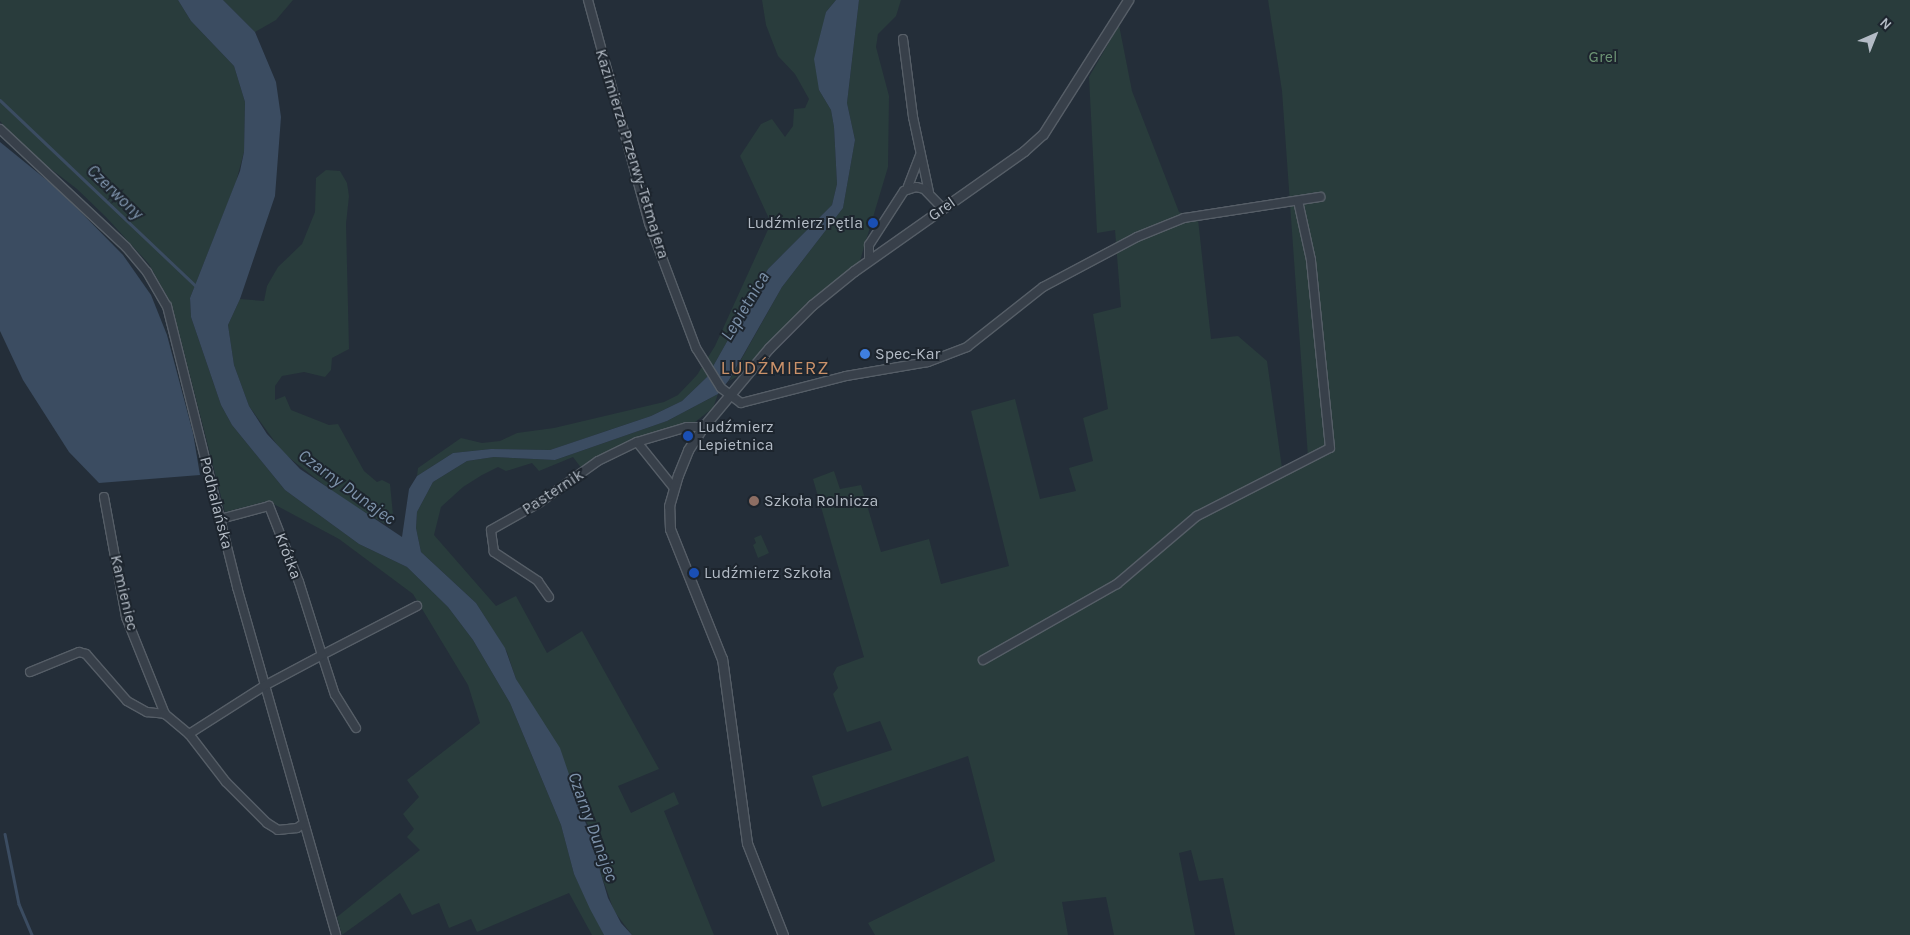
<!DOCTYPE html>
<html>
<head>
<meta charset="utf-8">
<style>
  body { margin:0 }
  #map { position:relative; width:1910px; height:935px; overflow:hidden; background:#242e39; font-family:Karla,sans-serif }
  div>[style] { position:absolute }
  .green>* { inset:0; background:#293c3c }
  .water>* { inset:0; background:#3b4c61 }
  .stream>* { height:2.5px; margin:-1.25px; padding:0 1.25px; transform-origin:1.25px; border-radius:1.25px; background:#3b4c61 }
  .roads { filter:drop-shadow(1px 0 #565e67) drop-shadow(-1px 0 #565e67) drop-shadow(0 1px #565e67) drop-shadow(0 -1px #565e67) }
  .minor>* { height:8px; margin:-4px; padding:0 4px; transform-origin:4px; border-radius:4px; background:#38404a }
  .tertiary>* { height:9px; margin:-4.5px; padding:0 4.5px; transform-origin:4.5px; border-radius:4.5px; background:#38404a }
  .dots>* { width:14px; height:14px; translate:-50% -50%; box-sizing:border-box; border:2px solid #1d252e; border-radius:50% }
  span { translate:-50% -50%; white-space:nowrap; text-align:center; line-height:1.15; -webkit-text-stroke:4px #1d252e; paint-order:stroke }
  .park-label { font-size:16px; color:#6c9474 }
  .street-label { font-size:16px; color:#b3bbc5 }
  .poi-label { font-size:16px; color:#b3bbc5 }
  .right { translate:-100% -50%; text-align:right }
  .left { translate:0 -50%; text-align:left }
  .water-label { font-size:18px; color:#7d92aa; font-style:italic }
  .quarter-label { font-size:19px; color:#ca9169; letter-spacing:1px }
  .north { position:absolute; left:1850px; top:10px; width:50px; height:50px; -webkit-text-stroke:4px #1d252e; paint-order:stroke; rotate:44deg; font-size:14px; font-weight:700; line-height:20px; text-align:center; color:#b3bbc5 }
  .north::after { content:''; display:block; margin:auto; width:18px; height:22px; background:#b3bbc5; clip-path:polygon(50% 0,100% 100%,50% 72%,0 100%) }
</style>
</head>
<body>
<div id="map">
  <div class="green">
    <i style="clip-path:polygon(0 0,178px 0,191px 21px,234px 66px,245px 102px,244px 152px,236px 182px,190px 298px,191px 317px,221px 405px,232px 425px,285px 490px,359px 544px,407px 567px,448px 607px,473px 640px,510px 703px,561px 825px,574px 874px,604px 935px,592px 935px,569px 893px,477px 932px,471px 919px,449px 928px,439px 903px,412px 915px,400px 893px,342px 935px,337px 917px,420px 850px,407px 837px,414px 829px,403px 814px,419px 797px,407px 780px,480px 723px,468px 685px,413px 594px,339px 539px,268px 501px,225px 512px,172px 305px,149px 264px,106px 217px,77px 189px,21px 146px,0 121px)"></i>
    <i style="clip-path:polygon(223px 0,293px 0,276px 20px,255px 32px)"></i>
    <i style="clip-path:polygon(762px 0,836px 0,826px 12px,819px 90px,831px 110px,834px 127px,837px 184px,832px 205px,768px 269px,707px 377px,682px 401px,651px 416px,550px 450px,491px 449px,453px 453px,417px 476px,418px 468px,461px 438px,482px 443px,500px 441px,517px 433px,554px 428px,664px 402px,678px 395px,697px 375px,715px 346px,771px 223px,740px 156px,761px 124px,772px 119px,785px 137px,793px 126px,794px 109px,805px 108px,809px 99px,795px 74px,778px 56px,766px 25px)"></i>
    <i style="clip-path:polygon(859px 0,901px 0,896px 16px,878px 34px,876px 47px,889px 96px,888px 167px,862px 254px,860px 261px,807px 303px,738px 376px,729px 381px,782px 287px,843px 208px,855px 140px,847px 103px)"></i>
    <i style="clip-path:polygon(1268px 0,1910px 0,1910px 935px,1235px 935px,1223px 878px,1199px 881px,1191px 850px,1179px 853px,1195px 935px,1114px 935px,1106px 897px,1062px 902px,1068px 935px,875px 935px,868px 923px,995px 861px,968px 756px,822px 807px,812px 776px,892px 750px,880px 721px,847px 732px,833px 694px,838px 688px,833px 674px,837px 667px,864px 657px,813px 479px,834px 471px,840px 489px,861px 485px,881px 552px,929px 539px,941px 584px,1009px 566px,971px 411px,1015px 399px,1040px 499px,1076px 491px,1069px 468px,1093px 461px,1083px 418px,1108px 409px,1093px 314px,1121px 307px,1115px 230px,1097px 233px,1089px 77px,1119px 25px,1132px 91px,1179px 212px,1198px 219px,1211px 339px,1238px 336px,1267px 361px,1282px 468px,1308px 457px,1282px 91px)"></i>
    <i style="clip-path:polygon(326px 170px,340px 171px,347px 183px,349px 196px,346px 224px,349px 349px,332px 358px,331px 370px,325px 377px,304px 372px,282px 376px,275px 386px,275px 400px,285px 396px,291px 410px,329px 425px,338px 424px,364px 471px,377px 482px,382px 480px,390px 484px,393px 515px,390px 527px,341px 498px,283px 453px,249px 406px,234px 365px,228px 325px,240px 299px,264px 301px,267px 286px,278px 267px,302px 244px,315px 212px,316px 178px)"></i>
    <i style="clip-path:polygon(718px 394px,713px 408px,695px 422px,645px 437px,582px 469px,573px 457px,539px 471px,532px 463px,506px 471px,498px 467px,482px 475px,463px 487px,441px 507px,434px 535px,496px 606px,516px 596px,547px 653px,582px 631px,659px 769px,618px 786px,631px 813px,674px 792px,679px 804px,664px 811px,714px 935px,632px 935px,614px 911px,600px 871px,597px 843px,516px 679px,507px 652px,476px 603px,421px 552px,416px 528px,417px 512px,433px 482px,467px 461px,494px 457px,555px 460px,667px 421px)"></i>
    <i style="clip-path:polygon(761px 535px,769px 553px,758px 558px,753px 545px,756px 543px,754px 538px)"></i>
  </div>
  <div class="water">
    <i style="clip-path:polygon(178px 0,223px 0,255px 32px,276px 82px,281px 117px,275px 196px,240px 299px,228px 325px,234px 365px,249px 406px,267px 434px,300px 469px,402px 537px,409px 489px,417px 476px,453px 453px,491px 449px,550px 450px,651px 416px,682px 401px,707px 377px,768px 269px,832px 205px,837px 184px,834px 127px,831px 110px,819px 90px,814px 59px,826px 12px,836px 0,859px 0,847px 103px,855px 140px,843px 208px,782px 287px,729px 380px,718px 394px,667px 421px,555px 460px,494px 457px,467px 461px,433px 482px,417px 512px,416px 528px,421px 552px,476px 603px,505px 648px,516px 679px,560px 748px,586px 824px,596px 838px,600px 871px,608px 898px,621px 923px,632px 935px,604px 935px,590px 909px,574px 874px,561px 825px,510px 703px,473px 640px,448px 607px,407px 567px,359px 544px,285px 490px,232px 425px,221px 405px,191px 317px,190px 298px,240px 171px,244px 152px,245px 102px,234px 66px,191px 21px)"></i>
    <i style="clip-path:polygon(0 142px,59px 190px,123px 255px,151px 295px,167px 335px,193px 433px,200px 475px,99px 483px,69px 452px,23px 380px,0 331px)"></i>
  </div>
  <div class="stream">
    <i style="left:0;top:100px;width:270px;rotate:43.5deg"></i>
    <i style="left:5px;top:834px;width:71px;rotate:78.7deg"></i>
    <i style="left:19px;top:904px;width:34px;rotate:67deg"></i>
  </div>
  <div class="roads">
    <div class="minor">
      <i style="left:588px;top:0;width:231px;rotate:74.7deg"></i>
      <i style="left:649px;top:223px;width:134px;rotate:69.4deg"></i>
      <i style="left:696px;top:348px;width:47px;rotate:58deg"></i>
      <i style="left:721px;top:388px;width:25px;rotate:37deg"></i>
      <i style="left:741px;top:403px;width:108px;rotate:-14.4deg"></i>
      <i style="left:846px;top:376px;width:83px;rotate:-9.7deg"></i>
      <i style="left:928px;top:362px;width:42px;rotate:-21deg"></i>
      <i style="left:967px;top:347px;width:97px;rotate:-38.3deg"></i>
      <i style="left:1043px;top:287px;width:106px;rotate:-28deg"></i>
      <i style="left:1137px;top:237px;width:51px;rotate:-22deg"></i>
      <i style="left:1184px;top:218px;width:138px;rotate:-8.8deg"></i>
      <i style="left:903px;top:39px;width:79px;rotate:82.7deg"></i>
      <i style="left:913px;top:117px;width:77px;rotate:78deg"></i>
      <i style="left:0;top:129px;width:173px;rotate:43.1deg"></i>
      <i style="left:126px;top:247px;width:33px;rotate:50deg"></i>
      <i style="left:147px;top:272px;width:39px;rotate:60deg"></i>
      <i style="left:167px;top:306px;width:290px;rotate:76deg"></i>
      <i style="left:237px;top:587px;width:362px;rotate:74.1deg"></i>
      <i style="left:907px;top:189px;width:36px;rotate:-69deg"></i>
      <i style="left:869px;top:261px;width:16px;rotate:-90deg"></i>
      <i style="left:869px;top:245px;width:64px;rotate:-57.1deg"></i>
      <i style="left:904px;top:191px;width:13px;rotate:-18deg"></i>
      <i style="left:916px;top:187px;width:8px;rotate:14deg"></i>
      <i style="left:924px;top:189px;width:28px;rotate:46deg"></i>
      <i style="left:637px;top:442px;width:59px;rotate:51.2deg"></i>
      <i style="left:104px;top:497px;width:122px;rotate:79.6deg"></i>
      <i style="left:126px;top:617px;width:105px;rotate:68.1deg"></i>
      <i style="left:549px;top:597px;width:19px;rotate:-125deg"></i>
      <i style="left:538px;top:581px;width:53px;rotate:-146.6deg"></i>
      <i style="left:494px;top:552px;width:22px;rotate:-98deg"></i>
      <i style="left:491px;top:530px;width:55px;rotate:-29.4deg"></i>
      <i style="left:539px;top:503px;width:72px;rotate:-35.4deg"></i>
      <i style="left:598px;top:461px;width:43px;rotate:-26deg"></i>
      <i style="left:637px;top:442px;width:52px;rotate:-16.7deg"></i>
      <i style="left:687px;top:427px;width:16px"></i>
      <i style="left:983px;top:660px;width:154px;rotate:-29.6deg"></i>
      <i style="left:1117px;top:584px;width:105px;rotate:-40.4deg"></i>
      <i style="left:1197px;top:516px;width:149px;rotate:-27.1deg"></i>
      <i style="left:1330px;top:448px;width:189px;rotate:-95.8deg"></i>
      <i style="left:1311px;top:260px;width:60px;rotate:-102.4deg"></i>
      <i style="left:30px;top:672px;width:53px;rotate:-22.2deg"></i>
      <i style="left:79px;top:652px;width:7px;rotate:16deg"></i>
      <i style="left:86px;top:654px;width:62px;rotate:48.9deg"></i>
      <i style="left:127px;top:701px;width:23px;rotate:29deg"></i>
      <i style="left:147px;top:712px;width:18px;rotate:6deg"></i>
      <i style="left:165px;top:714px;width:31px;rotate:40deg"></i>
      <i style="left:189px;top:734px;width:61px;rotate:52.4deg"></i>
      <i style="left:226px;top:782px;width:58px;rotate:45deg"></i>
      <i style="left:267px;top:823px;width:13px;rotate:32deg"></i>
      <i style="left:278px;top:830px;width:19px;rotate:-6deg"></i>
      <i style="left:297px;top:828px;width:7px;rotate:-34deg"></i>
      <i style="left:356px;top:728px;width:39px;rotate:-122deg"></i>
      <i style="left:335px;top:695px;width:42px;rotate:-108deg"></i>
      <i style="left:322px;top:655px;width:107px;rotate:-27.3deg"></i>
      <i style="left:189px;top:734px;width:89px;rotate:-32.6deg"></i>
      <i style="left:264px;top:686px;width:66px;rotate:-28.1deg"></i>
      <i style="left:322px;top:655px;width:77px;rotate:-107.5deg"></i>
      <i style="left:299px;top:582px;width:82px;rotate:-111.5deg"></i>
      <i style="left:269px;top:506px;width:51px;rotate:165.1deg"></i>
    </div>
    <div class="tertiary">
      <i style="left:783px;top:935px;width:99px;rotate:-111.4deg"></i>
      <i style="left:747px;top:843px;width:186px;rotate:-97.7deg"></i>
      <i style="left:722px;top:659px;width:140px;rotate:-111.8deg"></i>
      <i style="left:670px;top:529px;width:23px;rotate:-92deg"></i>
      <i style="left:669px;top:506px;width:32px;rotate:-74deg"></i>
      <i style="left:678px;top:475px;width:27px;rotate:-68deg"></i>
      <i style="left:688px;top:450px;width:27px;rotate:-57deg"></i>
      <i style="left:703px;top:427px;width:103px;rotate:-50.1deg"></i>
      <i style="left:769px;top:348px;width:61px;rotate:-45deg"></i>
      <i style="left:812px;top:305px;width:54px;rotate:-39deg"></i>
      <i style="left:854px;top:271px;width:208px;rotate:-35.2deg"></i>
      <i style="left:1024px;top:151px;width:25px;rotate:-42deg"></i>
      <i style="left:1043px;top:134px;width:159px;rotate:-57.6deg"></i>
    </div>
  </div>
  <div class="dots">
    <i style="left:873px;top:223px;background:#1a4fb4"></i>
    <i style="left:865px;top:354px;background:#3f7fe0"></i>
    <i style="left:688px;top:436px;background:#1a4fb4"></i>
    <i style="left:754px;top:501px;background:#8d6e63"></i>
    <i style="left:694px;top:573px;background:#1a4fb4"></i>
  </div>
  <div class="park-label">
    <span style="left:1603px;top:57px">Grel</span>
  </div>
  <div class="street-label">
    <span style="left:632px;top:154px;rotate:73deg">Kazimierza Przerwy-Tetmajera</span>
    <span style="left:942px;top:209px;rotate:-35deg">Grel</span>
    <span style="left:553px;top:492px;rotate:-33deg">Pasternik</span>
    <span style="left:216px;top:503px;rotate:76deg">Podhalańska</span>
    <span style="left:288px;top:556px;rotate:69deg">Krótka</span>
    <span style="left:124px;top:593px;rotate:77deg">Kamieniec</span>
  </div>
  <div class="poi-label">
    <span class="right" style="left:863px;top:223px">Ludźmierz Pętla</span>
    <span class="left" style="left:875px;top:354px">Spec-Kar</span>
    <span class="left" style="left:698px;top:436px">Ludźmierz<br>Lepietnica</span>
    <span class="left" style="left:764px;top:501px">Szkoła Rolnicza</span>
    <span class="left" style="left:704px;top:573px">Ludźmierz Szkoła</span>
  </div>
  <div class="water-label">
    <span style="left:115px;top:192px;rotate:44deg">Czerwony</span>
    <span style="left:745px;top:306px;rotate:-59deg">Lepietnica</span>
    <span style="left:347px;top:487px;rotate:36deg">Czarny Dunajec</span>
    <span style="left:593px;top:827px;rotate:70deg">Czarny Dunajec</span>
  </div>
  <div class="quarter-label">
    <span style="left:775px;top:369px">LUDŹMIERZ</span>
  </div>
  <div class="north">N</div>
</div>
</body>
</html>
